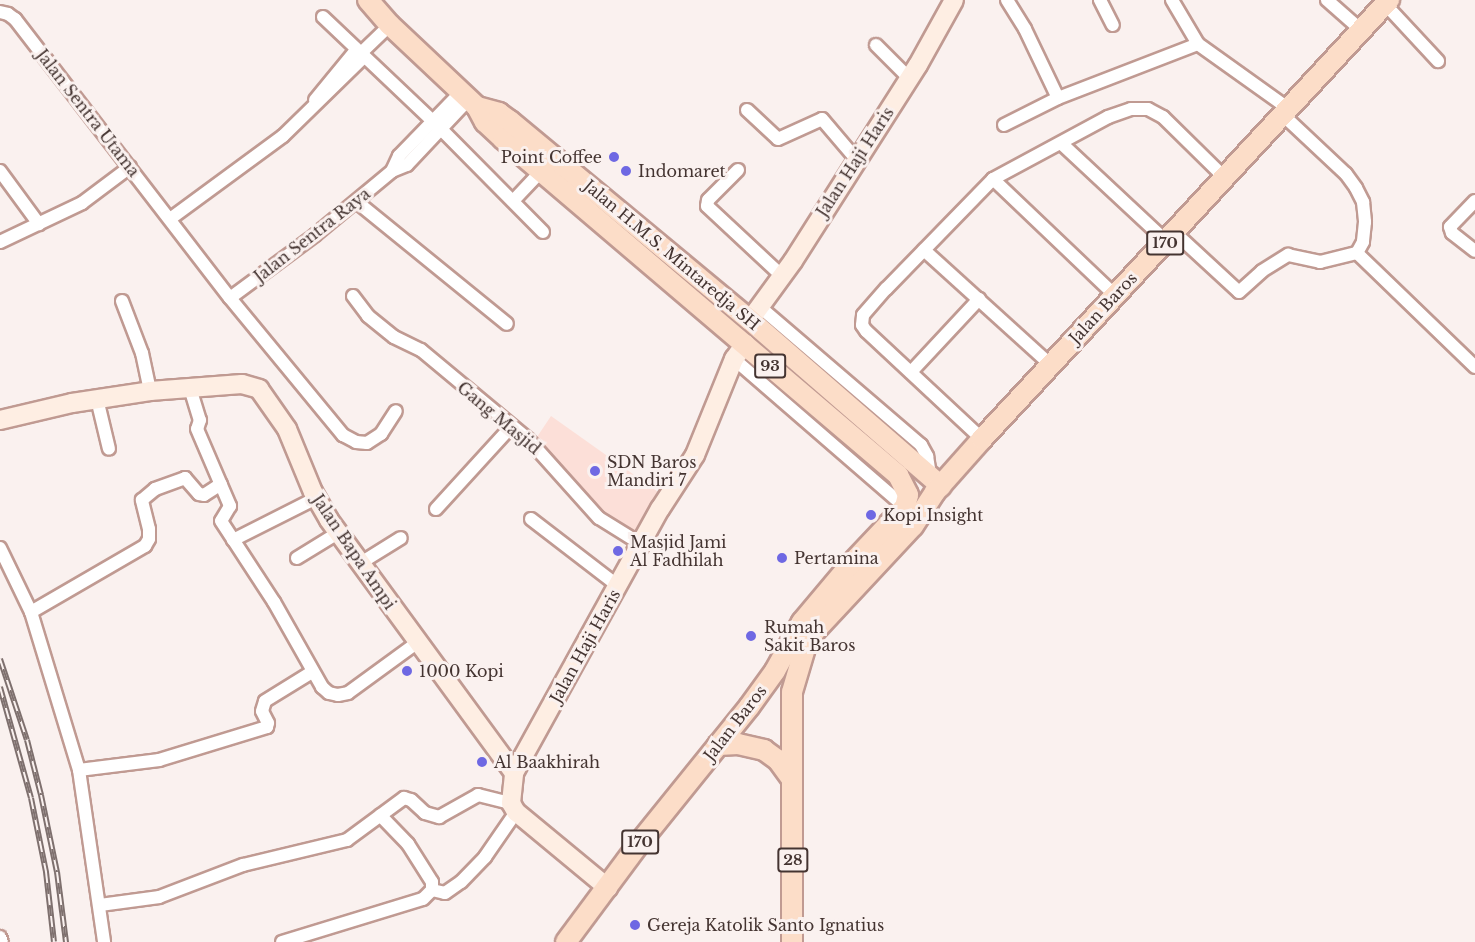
<!DOCTYPE html>
<html>
<head>
<meta charset="utf-8">
<style>
  body { margin:0 }
  #map { position:relative; width:1475px; height:942px; overflow:hidden; background:#faf1ef; font-family:"Libre Baskerville",serif }
  div>[style] { position:absolute }
  .built>* { inset:0; background:#fcdfd8 }
  .roads { filter:drop-shadow(2px 0 #c09a92) drop-shadow(-2px 0 #c09a92) drop-shadow(0 2px #c09a92) drop-shadow(0 -2px #c09a92) }
  .street>* { height:12px; margin:-6px; padding:0 6px; transform-origin:6px; border-radius:6px; background:#fff }
  .secondary>* { height:18px; margin:-9px; padding:0 9px; transform-origin:9px; border-radius:9px; background:#feeee3 }
  .primary>* { height:20px; margin:-10px; padding:0 10px; transform-origin:10px; border-radius:10px; background:#fcddc8 }
  .rail>* { height:6px; margin-top:-3px; transform-origin:0; background:repeating-linear-gradient(90deg,#faf1ef 0 11px,#7e706e 0 22px); box-sizing:border-box; border-block:2px solid #7e706e }
  .dots>* { width:16px; height:16px; translate:-50% -50%; box-sizing:border-box; border:3px solid #faf1ef; border-radius:50% }
  span { translate:-50% -50%; white-space:nowrap; text-align:center; line-height:1.15; -webkit-text-stroke:6px #faf1ef; paint-order:stroke }
  .shield-label span { padding:2px 4px; background:#faf1ef; border:2px solid; border-radius:4px; -webkit-text-stroke-width:0 }
  .shield-label { font-size:15px; color:#443431; font-weight:700 }
  .street-label { font-size:16px; color:#443431 }
  .poi-label { font-size:16px; color:#443431 }
  .right { translate:-100% -50%; text-align:right }
  .left { translate:0 -50%; text-align:left }
</style>
</head>
<body>
<div id="map">
  <div class="built">
    <i style="clip-path:polygon(551px 416px,661px 494px,635px 538px,600px 517px,535px 440px)"></i>
  </div>
  <div class="roads">
    <div class="street">
      <i style="left:1007px;top:0;width:34px;rotate:58deg"></i>
      <i style="left:1025px;top:29px;width:76px;rotate:64.4deg"></i>
      <i style="left:1100px;top:0;width:28px;rotate:63deg"></i>
      <i style="left:1172px;top:0;width:51px;rotate:59.4deg"></i>
      <i style="left:1198px;top:44px;width:112px;rotate:35.5deg"></i>
      <i style="left:1327px;top:0;width:45px;rotate:41.4deg"></i>
      <i style="left:1385px;top:4px;width:78px;rotate:47.1deg"></i>
      <i style="left:0;top:12px;width:8px;rotate:14deg"></i>
      <i style="left:8px;top:14px;width:9px;rotate:36deg"></i>
      <i style="left:15px;top:19px;width:352px;rotate:52.4deg"></i>
      <i style="left:230px;top:298px;width:178px;rotate:50.5deg"></i>
      <i style="left:343px;top:435px;width:15px;rotate:28deg"></i>
      <i style="left:356px;top:442px;width:11px;rotate:5deg"></i>
      <i style="left:367px;top:443px;width:17px;rotate:-33deg"></i>
      <i style="left:381px;top:434px;width:27px;rotate:-57deg"></i>
      <i style="left:323px;top:17px;width:163px;rotate:43.5deg"></i>
      <i style="left:441px;top:129px;width:145px;rotate:45.3deg"></i>
      <i style="left:876px;top:45px;width:47px;rotate:45deg"></i>
      <i style="left:361px;top:53px;width:40px;rotate:-44deg"></i>
      <i style="left:315px;top:100px;width:65px;rotate:-50.6deg"></i>
      <i style="left:747px;top:110px;width:42px;rotate:43.1deg"></i>
      <i style="left:778px;top:139px;width:48px;rotate:-24.4deg"></i>
      <i style="left:822px;top:119px;width:52px;rotate:49.6deg"></i>
      <i style="left:1283px;top:115px;width:86px;rotate:43.1deg"></i>
      <i style="left:1346px;top:174px;width:17px;rotate:54deg"></i>
      <i style="left:1356px;top:188px;width:16px;rotate:63deg"></i>
      <i style="left:1363px;top:202px;width:20px;rotate:84deg"></i>
      <i style="left:1365px;top:222px;width:20px;rotate:96deg"></i>
      <i style="left:1363px;top:242px;width:13px;rotate:119deg"></i>
      <i style="left:1004px;top:125px;width:60px;rotate:-26.6deg"></i>
      <i style="left:1058px;top:98px;width:150px;rotate:-21.1deg"></i>
      <i style="left:1062px;top:144px;width:142px;rotate:43deg"></i>
      <i style="left:738px;top:170px;width:42px;rotate:135deg"></i>
      <i style="left:708px;top:200px;width:6px;rotate:99deg"></i>
      <i style="left:707px;top:206px;width:103px;rotate:43deg"></i>
      <i style="left:0;top:171px;width:66px;rotate:53.7deg"></i>
      <i style="left:392px;top:171px;width:17px;rotate:-65deg"></i>
      <i style="left:399px;top:156px;width:89px;rotate:-45.9deg"></i>
      <i style="left:993px;top:179px;width:168px;rotate:43.6deg"></i>
      <i style="left:513px;top:201px;width:47px;rotate:-46.7deg"></i>
      <i style="left:1475px;top:201px;width:36px;rotate:134deg"></i>
      <i style="left:1450px;top:227px;width:6px;rotate:72deg"></i>
      <i style="left:1452px;top:233px;width:29px;rotate:38deg"></i>
      <i style="left:357px;top:202px;width:193px;rotate:39.1deg"></i>
      <i style="left:170px;top:219px;width:140px;rotate:-36.3deg"></i>
      <i style="left:283px;top:136px;width:113px;rotate:-44.3deg"></i>
      <i style="left:1174px;top:232px;width:88px;rotate:42.7deg"></i>
      <i style="left:1239px;top:292px;width:31px;rotate:-42deg"></i>
      <i style="left:1262px;top:271px;width:31px;rotate:-32deg"></i>
      <i style="left:1288px;top:255px;width:33px;rotate:12deg"></i>
      <i style="left:1320px;top:262px;width:38px;rotate:-14deg"></i>
      <i style="left:0;top:242px;width:91px;rotate:-25.4deg"></i>
      <i style="left:82px;top:203px;width:60px;rotate:-36.9deg"></i>
      <i style="left:924px;top:250px;width:171px;rotate:42.2deg"></i>
      <i style="left:1357px;top:253px;width:164px;rotate:44deg"></i>
      <i style="left:353px;top:296px;width:25px;rotate:53deg"></i>
      <i style="left:368px;top:316px;width:33px;rotate:39deg"></i>
      <i style="left:394px;top:337px;width:30px;rotate:26deg"></i>
      <i style="left:421px;top:350px;width:139px;rotate:39.8deg"></i>
      <i style="left:528px;top:439px;width:106px;rotate:48.1deg"></i>
      <i style="left:599px;top:518px;width:49px;rotate:31.8deg"></i>
      <i style="left:230px;top:298px;width:106px;rotate:-36.5deg"></i>
      <i style="left:315px;top:235px;width:100px;rotate:-39.7deg"></i>
      <i style="left:392px;top:171px;width:16px;rotate:-22deg"></i>
      <i style="left:407px;top:165px;width:91px;rotate:-46.8deg"></i>
      <i style="left:122px;top:301px;width:56px;rotate:69deg"></i>
      <i style="left:142px;top:353px;width:39px;rotate:78deg"></i>
      <i style="left:760px;top:307px;width:212px;rotate:40.6deg"></i>
      <i style="left:921px;top:445px;width:13px;rotate:61deg"></i>
      <i style="left:927px;top:456px;width:19px;rotate:81deg"></i>
      <i style="left:734px;top:359px;width:226px;rotate:40.9deg"></i>
      <i style="left:911px;top:372px;width:100px;rotate:-47deg"></i>
      <i style="left:190px;top:388px;width:34px;rotate:73deg"></i>
      <i style="left:200px;top:420px;width:9px;rotate:108deg"></i>
      <i style="left:197px;top:429px;width:84px;rotate:66.8deg"></i>
      <i style="left:230px;top:506px;width:17px;rotate:121deg"></i>
      <i style="left:221px;top:521px;width:97px;rotate:56.8deg"></i>
      <i style="left:274px;top:602px;width:98px;rotate:60.5deg"></i>
      <i style="left:322px;top:687px;width:9px;rotate:41deg"></i>
      <i style="left:329px;top:693px;width:9px;rotate:13deg"></i>
      <i style="left:338px;top:695px;width:10px;rotate:-11deg"></i>
      <i style="left:348px;top:693px;width:87px;rotate:-36.1deg"></i>
      <i style="left:97px;top:399px;width:51px;rotate:76.5deg"></i>
      <i style="left:982px;top:439px;width:158px;rotate:-137deg"></i>
      <i style="left:866px;top:331px;width:7px;rotate:-124deg"></i>
      <i style="left:862px;top:325px;width:10px;rotate:-84deg"></i>
      <i style="left:863px;top:315px;width:35px;rotate:-49deg"></i>
      <i style="left:886px;top:289px;width:153px;rotate:-45.8deg"></i>
      <i style="left:993px;top:179px;width:131px;rotate:-28.3deg"></i>
      <i style="left:1108px;top:117px;width:24px;rotate:-19deg"></i>
      <i style="left:1131px;top:109px;width:17px"></i>
      <i style="left:1148px;top:109px;width:17px;rotate:28deg"></i>
      <i style="left:1163px;top:117px;width:87px;rotate:44.5deg"></i>
      <i style="left:436px;top:509px;width:111px;rotate:-47.6deg"></i>
      <i style="left:531px;top:519px;width:110px;rotate:37.6deg"></i>
      <i style="left:233px;top:540px;width:93px;rotate:-26.8deg"></i>
      <i style="left:0;top:548px;width:71px;rotate:64.2deg"></i>
      <i style="left:31px;top:612px;width:165px;rotate:73.1deg"></i>
      <i style="left:79px;top:770px;width:174px;rotate:81.7deg"></i>
      <i style="left:297px;top:558px;width:48px;rotate:-31.4deg"></i>
      <i style="left:359px;top:564px;width:49px;rotate:-31.8deg"></i>
      <i style="left:31px;top:612px;width:132px;rotate:-30.1deg"></i>
      <i style="left:145px;top:546px;width:8px;rotate:-60deg"></i>
      <i style="left:149px;top:539px;width:10px;rotate:-90deg"></i>
      <i style="left:149px;top:529px;width:30px;rotate:-104deg"></i>
      <i style="left:142px;top:500px;width:17px;rotate:-40deg"></i>
      <i style="left:155px;top:489px;width:32px;rotate:-20deg"></i>
      <i style="left:185px;top:478px;width:21px;rotate:49deg"></i>
      <i style="left:199px;top:494px;width:5px;rotate:11deg"></i>
      <i style="left:204px;top:495px;width:20px;rotate:-33deg"></i>
      <i style="left:79px;top:770px;width:81px;rotate:-7.1deg"></i>
      <i style="left:159px;top:760px;width:113px;rotate:-17deg"></i>
      <i style="left:267px;top:727px;width:4px;rotate:-76deg"></i>
      <i style="left:268px;top:723px;width:13px;rotate:-117deg"></i>
      <i style="left:262px;top:711px;width:10px;rotate:-73deg"></i>
      <i style="left:265px;top:701px;width:55px;rotate:-31.7deg"></i>
      <i style="left:432px;top:890px;width:13px;rotate:13deg"></i>
      <i style="left:445px;top:893px;width:19px;rotate:-35deg"></i>
      <i style="left:461px;top:882px;width:35px;rotate:-46deg"></i>
      <i style="left:485px;top:857px;width:55px;rotate:-55.4deg"></i>
      <i style="left:100px;top:905px;width:60px;rotate:-7.7deg"></i>
      <i style="left:159px;top:897px;width:90px;rotate:-20.9deg"></i>
      <i style="left:243px;top:865px;width:107px;rotate:-13.5deg"></i>
      <i style="left:347px;top:840px;width:71px;rotate:-36.4deg"></i>
      <i style="left:404px;top:798px;width:7px;rotate:16deg"></i>
      <i style="left:411px;top:800px;width:19px;rotate:43deg"></i>
      <i style="left:425px;top:813px;width:15px;rotate:16deg"></i>
      <i style="left:439px;top:817px;width:45px;rotate:-29.4deg"></i>
      <i style="left:478px;top:795px;width:34px;rotate:14deg"></i>
      <i style="left:0;top:937px;width:5px;rotate:68deg"></i>
      <i style="left:282px;top:942px;width:147px;rotate:-17deg"></i>
      <i style="left:423px;top:899px;width:13px;rotate:-45deg"></i>
      <i style="left:432px;top:890px;width:8px;rotate:-90deg"></i>
      <i style="left:432px;top:882px;width:45px;rotate:-122.3deg"></i>
      <i style="left:408px;top:844px;width:40px;rotate:-134deg"></i>
    </div>
    <div class="secondary">
      <i style="left:750px;top:320px;width:73px;rotate:-53.9deg"></i>
      <i style="left:793px;top:261px;width:232px;rotate:-57.5deg"></i>
      <i style="left:918px;top:65px;width:74px;rotate:-61deg"></i>
      <i style="left:0;top:420px;width:74px;rotate:-13.3deg"></i>
      <i style="left:72px;top:403px;width:79px;rotate:-8.7deg"></i>
      <i style="left:150px;top:391px;width:92px;rotate:-4.4deg"></i>
      <i style="left:242px;top:384px;width:18px;rotate:16deg"></i>
      <i style="left:259px;top:389px;width:49px;rotate:55deg"></i>
      <i style="left:287px;top:429px;width:68px;rotate:67.6deg"></i>
      <i style="left:313px;top:492px;width:32px;rotate:60deg"></i>
      <i style="left:329px;top:520px;width:313px;rotate:53.8deg"></i>
      <i style="left:608px;top:888px;width:119px;rotate:-140.4deg"></i>
      <i style="left:516px;top:812px;width:10px;rotate:-119deg"></i>
      <i style="left:511px;top:803px;width:30px;rotate:-84deg"></i>
      <i style="left:514px;top:773px;width:302px;rotate:-61.1deg"></i>
      <i style="left:660px;top:509px;width:64px;rotate:-57.1deg"></i>
      <i style="left:695px;top:455px;width:104px;rotate:-67.9deg"></i>
      <i style="left:734px;top:359px;width:19px;rotate:-54deg"></i>
    </div>
    <div class="primary">
      <i style="left:368px;top:0;width:33px;rotate:49deg"></i>
      <i style="left:390px;top:25px;width:120px;rotate:43.3deg"></i>
      <i style="left:477px;top:107px;width:17px;rotate:62deg"></i>
      <i style="left:485px;top:122px;width:25px;rotate:43deg"></i>
      <i style="left:503px;top:139px;width:519px;rotate:40.39deg"></i>
      <i style="left:898px;top:475px;width:22px;rotate:63deg"></i>
      <i style="left:908px;top:495px;width:12px;rotate:104deg"></i>
      <i style="left:905px;top:507px;width:80px;rotate:133.5deg"></i>
      <i style="left:850px;top:565px;width:75px;rotate:130.1deg"></i>
      <i style="left:802px;top:622px;width:56px;rotate:118.9deg"></i>
      <i style="left:775px;top:671px;width:44px;rotate:125.8deg"></i>
      <i style="left:749px;top:707px;width:172px;rotate:128.9deg"></i>
      <i style="left:641px;top:841px;width:126px;rotate:126.6deg"></i>
      <i style="left:477px;top:107px;width:23px;rotate:15deg"></i>
      <i style="left:499px;top:113px;width:14px;rotate:36deg"></i>
      <i style="left:510px;top:121px;width:312px;rotate:39.7deg"></i>
      <i style="left:750px;top:320px;width:253px;rotate:41deg"></i>
      <i style="left:718px;top:745px;width:20px;rotate:-3deg"></i>
      <i style="left:738px;top:744px;width:27px;rotate:13deg"></i>
      <i style="left:764px;top:750px;width:17px;rotate:36deg"></i>
      <i style="left:778px;top:760px;width:22px;rotate:54deg"></i>
      <i style="left:792px;top:942px;width:250px;rotate:-90deg"></i>
      <i style="left:792px;top:692px;width:46px;rotate:-73.5deg"></i>
      <i style="left:805px;top:648px;width:18px;rotate:-61deg"></i>
      <i style="left:814px;top:632px;width:145px;rotate:-47deg"></i>
      <i style="left:913px;top:526px;width:40px;rotate:-57.1deg"></i>
      <i style="left:935px;top:492px;width:71px;rotate:-48.4deg"></i>
      <i style="left:982px;top:439px;width:599px;rotate:-47.17deg"></i>
    </div>
  </div>
  <div class="rail">
    <i style="left:0;top:659px;width:85px;rotate:71.6deg"></i>
    <i style="left:27px;top:740px;width:57px;rotate:75.7deg"></i>
    <i style="left:41px;top:795px;width:79px;rotate:78.3deg"></i>
    <i style="left:57px;top:872px;width:71px;rotate:82.7deg"></i>
    <i style="left:0;top:687px;width:115px;rotate:74.4deg"></i>
    <i style="left:31px;top:798px;width:76px;rotate:78.5deg"></i>
    <i style="left:46px;top:872px;width:70px;rotate:83.5deg"></i>
  </div>
  <div class="dots">
    <i style="left:614px;top:157px;background:#6e68e3"></i>
    <i style="left:626px;top:171px;background:#6e68e3"></i>
    <i style="left:595px;top:471px;background:#6e68e3"></i>
    <i style="left:871px;top:515px;background:#6e68e3"></i>
    <i style="left:618px;top:551px;background:#6e68e3"></i>
    <i style="left:782px;top:558px;background:#6e68e3"></i>
    <i style="left:751px;top:636px;background:#6e68e3"></i>
    <i style="left:407px;top:671px;background:#6e68e3"></i>
    <i style="left:482px;top:762px;background:#6e68e3"></i>
    <i style="left:635px;top:925px;background:#6e68e3"></i>
  </div>
  <div class="shield-label">
    <span style="left:1165px;top:243px">170</span>
    <span style="left:770px;top:366px">93</span>
    <span style="left:640px;top:842px">170</span>
    <span style="left:793px;top:860px">28</span>
  </div>
  <div class="street-label">
    <span style="left:88px;top:113px;rotate:52deg">Jalan Sentra Utama</span>
    <span style="left:855px;top:162px;rotate:-57deg">Jalan Haji Haris</span>
    <span style="left:312px;top:235px;rotate:-38deg">Jalan Sentra Raya</span>
    <span style="left:672px;top:255px;rotate:40deg">Jalan H.M.S. Mintaredja SH</span>
    <span style="left:1103px;top:308px;rotate:-47deg">Jalan Baros</span>
    <span style="left:499px;top:418px;rotate:40deg">Gang Masjid</span>
    <span style="left:354px;top:552px;rotate:56deg">Jalan Bapa Ampi</span>
    <span style="left:585px;top:646px;rotate:-61deg">Jalan Haji Haris</span>
    <span style="left:735px;top:723px;rotate:-52deg">Jalan Baros</span>
  </div>
  <div class="poi-label">
    <span class="right" style="left:602px;top:157px">Point Coffee</span>
    <span class="left" style="left:638px;top:171px">Indomaret</span>
    <span class="left" style="left:607px;top:471px">SDN Baros<br>Mandiri 7</span>
    <span class="left" style="left:883px;top:515px">Kopi Insight</span>
    <span class="left" style="left:630px;top:551px">Masjid Jami<br>Al Fadhilah</span>
    <span class="left" style="left:794px;top:558px">Pertamina</span>
    <span class="left" style="left:764px;top:636px">Rumah<br>Sakit Baros</span>
    <span class="left" style="left:419px;top:671px">1000 Kopi</span>
    <span class="left" style="left:494px;top:762px">Al Baakhirah</span>
    <span class="left" style="left:647px;top:925px">Gereja Katolik Santo Ignatius</span>
  </div>
</div>
</body>
</html>
